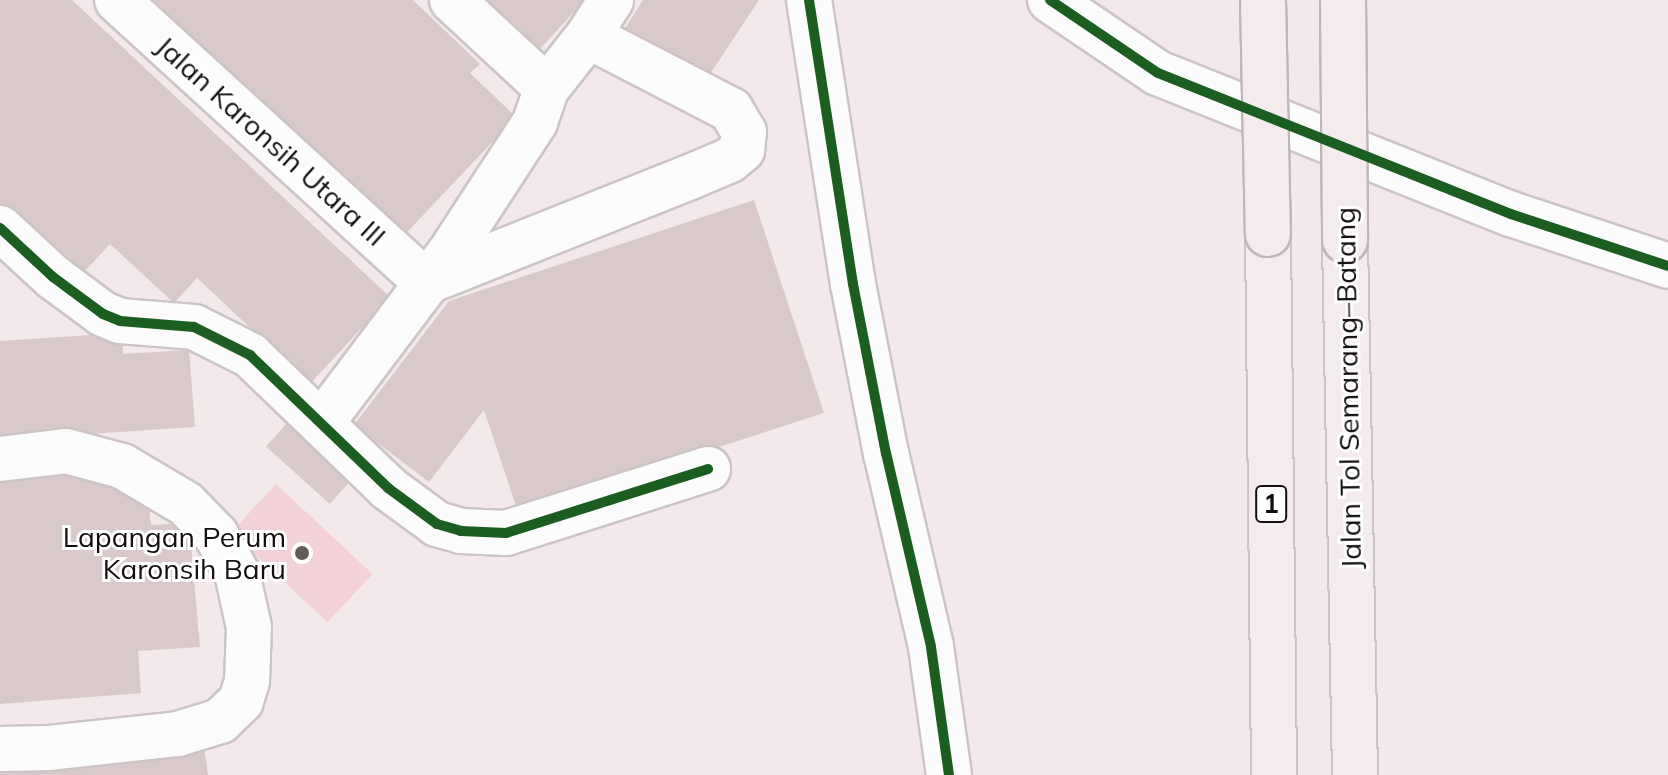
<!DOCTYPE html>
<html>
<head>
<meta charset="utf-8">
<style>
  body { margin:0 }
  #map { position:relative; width:1668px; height:775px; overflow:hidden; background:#f3e9ea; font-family:Mulish,sans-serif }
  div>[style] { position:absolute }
  .green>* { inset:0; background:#f2d2d7; transform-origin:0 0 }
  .building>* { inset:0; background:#dac9cb; transform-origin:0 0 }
  .roads { filter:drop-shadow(2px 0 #ccc4c5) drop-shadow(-2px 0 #ccc4c5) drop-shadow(0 2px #ccc4c5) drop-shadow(0 -2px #ccc4c5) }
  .street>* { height:44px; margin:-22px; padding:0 22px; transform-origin:22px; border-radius:22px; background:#fdfcfc }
  .highway>* { height:44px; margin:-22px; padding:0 22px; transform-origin:22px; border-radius:22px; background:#f4ebed }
  .bridges { filter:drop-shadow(2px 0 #c2b5b7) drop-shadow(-2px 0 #c2b5b7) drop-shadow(0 2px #c2b5b7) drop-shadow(0 -2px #c2b5b7) }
  .highway-bridge>* { height:44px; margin:-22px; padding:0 22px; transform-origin:22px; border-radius:22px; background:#f4ebed }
  .cycleway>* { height:10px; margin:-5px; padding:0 5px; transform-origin:5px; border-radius:5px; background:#1b5e20 }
  .dots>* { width:22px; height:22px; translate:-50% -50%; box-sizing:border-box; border:4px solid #fff; border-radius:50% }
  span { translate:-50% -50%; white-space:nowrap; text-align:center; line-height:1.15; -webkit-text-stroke:6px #fff; paint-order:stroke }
  .shield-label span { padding:2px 6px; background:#fff; border:2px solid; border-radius:6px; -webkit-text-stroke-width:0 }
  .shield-label { font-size:26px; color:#140e0f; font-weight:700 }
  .street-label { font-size:28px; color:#140e0f }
  .poi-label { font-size:28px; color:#140e0f }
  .right { translate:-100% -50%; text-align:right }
</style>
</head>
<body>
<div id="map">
  <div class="green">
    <i style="left:276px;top:484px;width:132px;height:66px;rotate:43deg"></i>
  </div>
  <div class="building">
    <i style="clip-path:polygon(0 0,72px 0,390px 297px,310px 384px,197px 278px,174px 303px,110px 244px,83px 273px,24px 218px,16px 227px,0 212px)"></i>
    <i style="clip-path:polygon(140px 0,413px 0,480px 64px,470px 73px,516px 117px,396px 244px)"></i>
    <i style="clip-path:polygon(482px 0,585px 0,537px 52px)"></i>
    <i style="clip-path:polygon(643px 0,759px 0,704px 83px,624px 30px)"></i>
    <i style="clip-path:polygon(754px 200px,824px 413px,518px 512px,484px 410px,429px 482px,354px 425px,449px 301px)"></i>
    <i style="clip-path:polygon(122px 333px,123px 354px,189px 350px,195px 427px,0 440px,0 341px)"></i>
    <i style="left:288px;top:422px;width:86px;height:33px;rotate:42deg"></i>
    <i style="clip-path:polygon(122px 471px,147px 484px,151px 525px,189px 523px,200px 647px,138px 651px,141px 693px,0 704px,0 481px)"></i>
    <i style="clip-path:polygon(203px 737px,208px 775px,0 775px,0 762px)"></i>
  </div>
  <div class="roads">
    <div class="street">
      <i style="left:117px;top:0;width:418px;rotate:42.4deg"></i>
      <i style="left:452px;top:0;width:129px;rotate:42.8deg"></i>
      <i style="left:809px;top:0;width:287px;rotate:81.2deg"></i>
      <i style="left:853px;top:284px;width:172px;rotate:79deg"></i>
      <i style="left:886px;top:453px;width:199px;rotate:76.9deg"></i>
      <i style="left:931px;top:647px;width:129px;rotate:82deg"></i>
      <i style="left:1050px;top:0;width:130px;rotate:34.1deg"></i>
      <i style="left:1158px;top:73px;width:380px;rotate:21.8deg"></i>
      <i style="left:1511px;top:214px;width:165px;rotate:18.3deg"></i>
      <i style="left:0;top:228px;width:72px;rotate:42.8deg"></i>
      <i style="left:53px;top:277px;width:62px;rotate:36.5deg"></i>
      <i style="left:103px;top:314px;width:18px;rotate:22deg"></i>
      <i style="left:120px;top:321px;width:74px;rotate:4.6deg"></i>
      <i style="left:194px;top:327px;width:63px;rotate:26.6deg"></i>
      <i style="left:250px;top:355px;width:192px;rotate:43.9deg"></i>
      <i style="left:388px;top:488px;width:61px;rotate:36.3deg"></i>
      <i style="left:437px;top:524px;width:25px;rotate:16deg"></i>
      <i style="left:461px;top:531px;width:45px;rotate:2.5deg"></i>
      <i style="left:506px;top:533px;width:212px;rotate:-17.6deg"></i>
      <i style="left:426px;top:282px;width:284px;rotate:-21.7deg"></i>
      <i style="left:690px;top:177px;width:43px;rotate:-23deg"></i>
      <i style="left:730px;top:160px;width:16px;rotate:-40deg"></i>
      <i style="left:742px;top:150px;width:18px;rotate:-84deg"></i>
      <i style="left:744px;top:132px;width:26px;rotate:-121deg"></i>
      <i style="left:731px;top:110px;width:161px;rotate:-152.6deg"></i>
      <i style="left:323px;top:421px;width:209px;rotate:-53deg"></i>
      <i style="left:449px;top:254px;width:158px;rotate:-56.9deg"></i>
      <i style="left:535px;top:122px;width:36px;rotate:-71deg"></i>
      <i style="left:547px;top:88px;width:66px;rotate:-51.7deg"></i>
      <i style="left:588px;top:36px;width:43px;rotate:-57.4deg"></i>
      <i style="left:0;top:459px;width:66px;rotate:-6.9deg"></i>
      <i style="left:66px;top:451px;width:58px;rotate:15deg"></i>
      <i style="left:122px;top:466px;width:74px;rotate:30.7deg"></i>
      <i style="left:186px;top:504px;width:43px;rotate:45.9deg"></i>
      <i style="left:216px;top:535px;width:43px;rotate:61.1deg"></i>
      <i style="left:237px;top:573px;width:55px;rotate:77.5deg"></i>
      <i style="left:249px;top:627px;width:54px;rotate:92.1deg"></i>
      <i style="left:247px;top:681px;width:21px;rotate:107deg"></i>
      <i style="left:241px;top:701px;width:29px;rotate:136deg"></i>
      <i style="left:220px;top:721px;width:44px;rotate:162.8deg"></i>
      <i style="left:178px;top:734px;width:129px;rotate:173.8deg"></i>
      <i style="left:50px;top:748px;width:50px;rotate:178.9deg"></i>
    </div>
    <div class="highway">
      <i style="left:1268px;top:234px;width:541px;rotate:89.36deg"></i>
      <i style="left:1345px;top:240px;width:535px;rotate:88.93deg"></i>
    </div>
  </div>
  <div class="bridges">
    <div class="highway-bridge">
      <i style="left:1263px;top:0;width:234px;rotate:88.8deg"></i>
      <i style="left:1343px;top:0;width:240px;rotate:89.5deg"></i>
    </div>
  </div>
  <div class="cycleway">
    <i style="left:809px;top:0;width:287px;rotate:81.2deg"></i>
    <i style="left:853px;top:284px;width:172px;rotate:79deg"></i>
    <i style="left:886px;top:453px;width:199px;rotate:76.9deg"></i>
    <i style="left:931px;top:647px;width:129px;rotate:82deg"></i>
    <i style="left:1050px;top:0;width:130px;rotate:34.1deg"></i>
    <i style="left:1158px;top:73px;width:380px;rotate:21.8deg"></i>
    <i style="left:1511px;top:214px;width:165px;rotate:18.3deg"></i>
    <i style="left:0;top:228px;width:72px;rotate:42.8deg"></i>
    <i style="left:53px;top:277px;width:62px;rotate:36.5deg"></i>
    <i style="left:103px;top:314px;width:18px;rotate:22deg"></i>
    <i style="left:120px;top:321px;width:74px;rotate:4.6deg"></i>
    <i style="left:194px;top:327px;width:63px;rotate:26.6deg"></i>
    <i style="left:250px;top:355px;width:192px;rotate:43.9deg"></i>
    <i style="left:388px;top:488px;width:61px;rotate:36.3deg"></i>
    <i style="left:437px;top:524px;width:25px;rotate:16deg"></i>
    <i style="left:461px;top:531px;width:45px;rotate:2.5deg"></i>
    <i style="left:506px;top:533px;width:212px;rotate:-17.6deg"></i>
  </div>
  <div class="dots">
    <i style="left:302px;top:553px;background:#625b5c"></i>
  </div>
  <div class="shield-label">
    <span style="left:1271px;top:504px">1</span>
  </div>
  <div class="street-label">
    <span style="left:271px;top:141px;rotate:42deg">Jalan Karonsih Utara III</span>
    <span style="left:1348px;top:388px;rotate:-91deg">Jalan Tol Semarang–Batang</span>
  </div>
  <div class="poi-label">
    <span class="right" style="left:286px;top:553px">Lapangan Perum<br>Karonsih Baru</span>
  </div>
</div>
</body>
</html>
